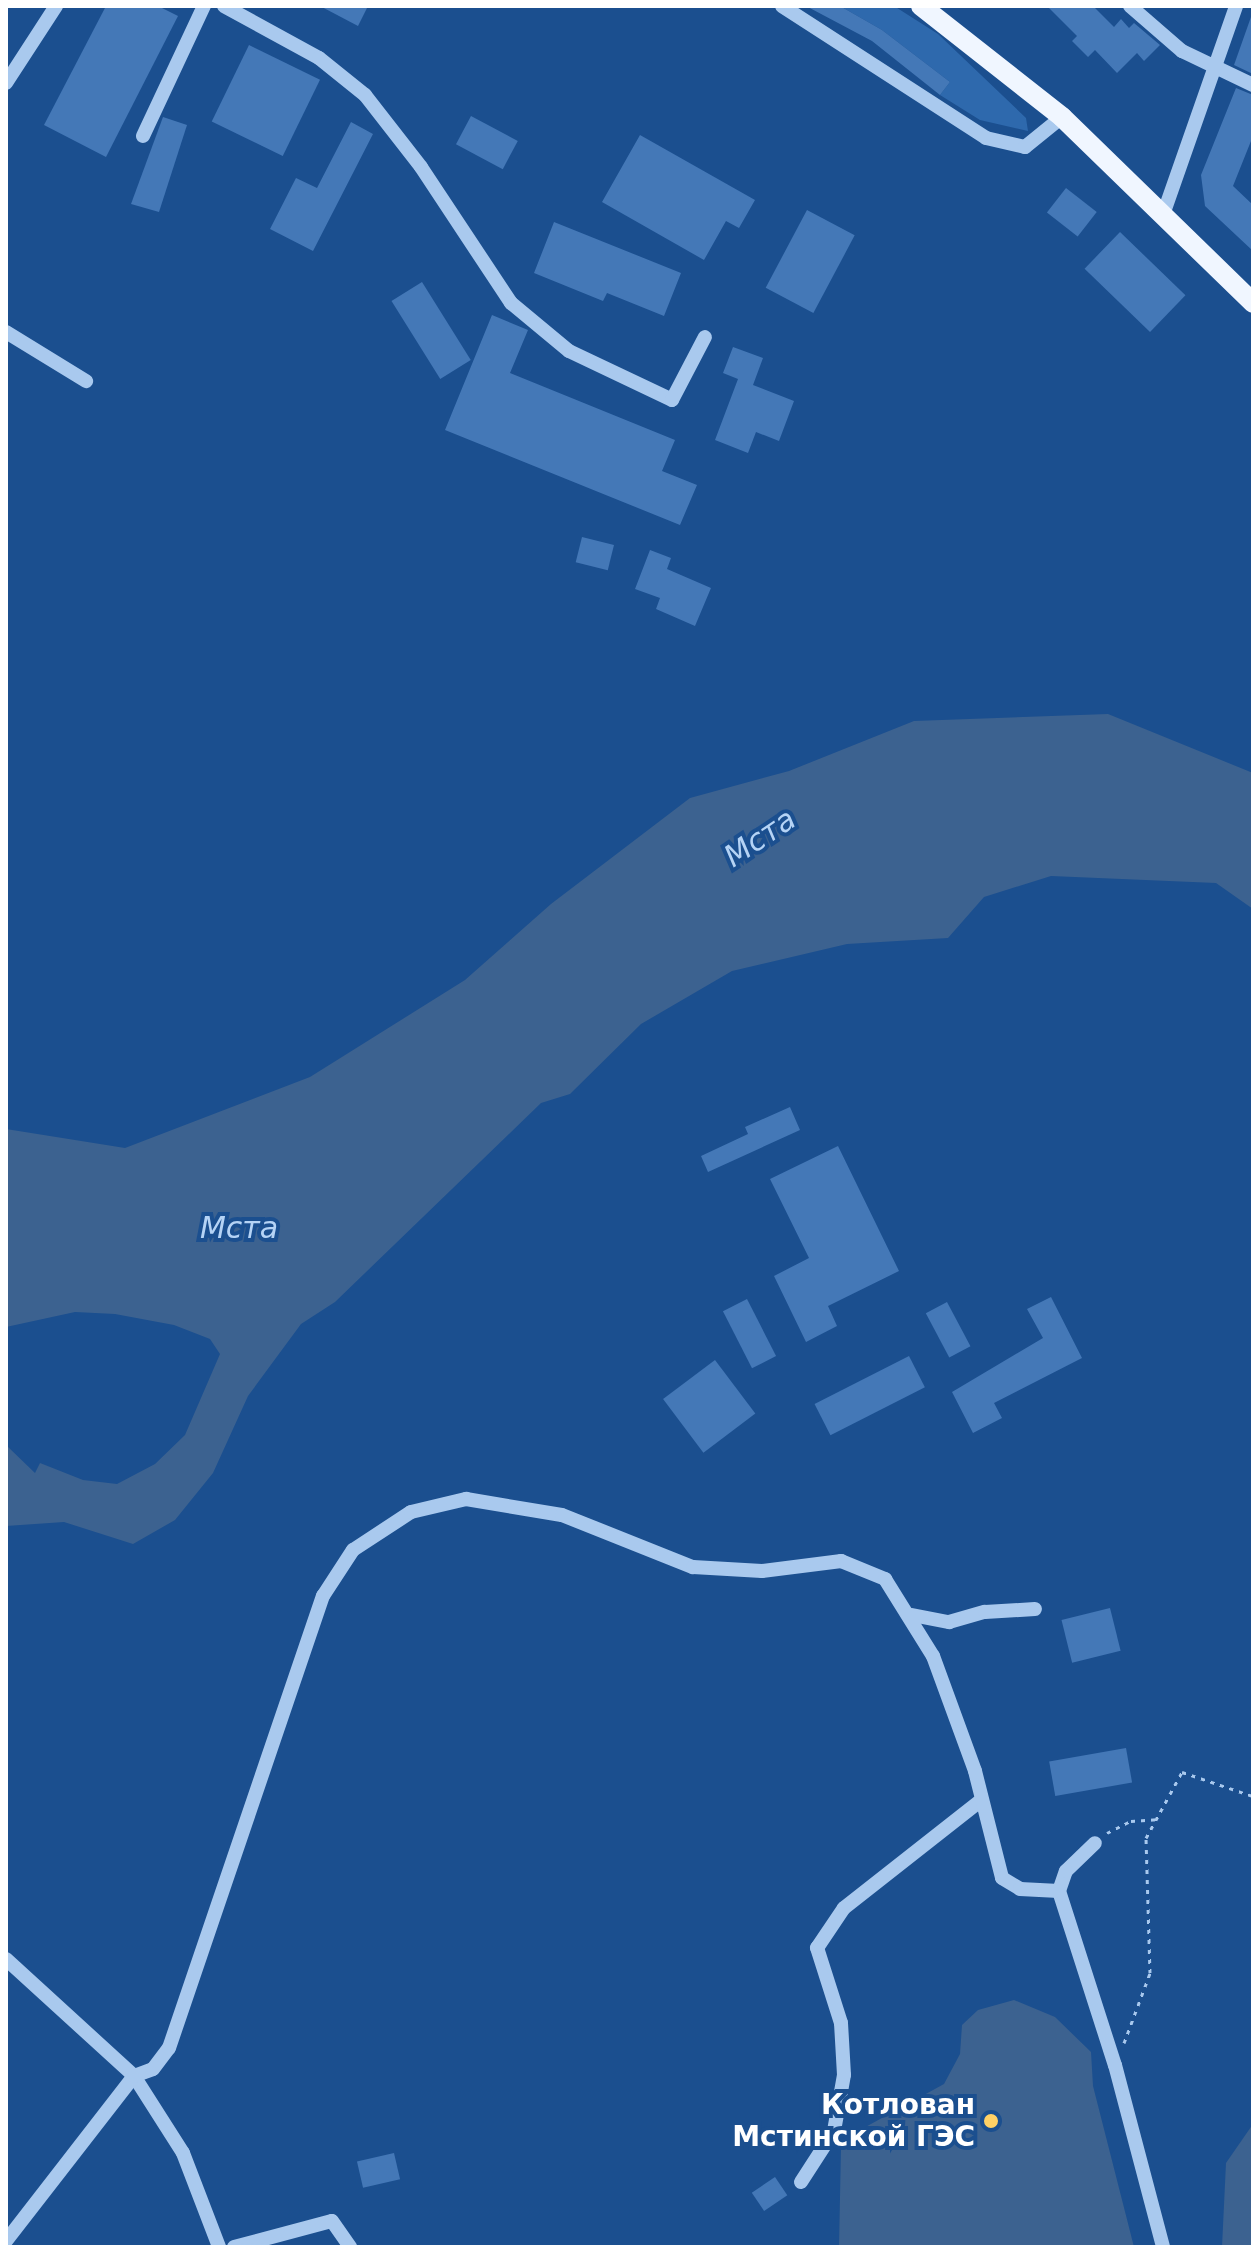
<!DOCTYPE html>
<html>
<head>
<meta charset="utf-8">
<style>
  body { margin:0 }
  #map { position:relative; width:1259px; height:2253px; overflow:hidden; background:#1b4f8f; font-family:"DejaVu Sans",sans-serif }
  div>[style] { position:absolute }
  .green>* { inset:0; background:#2e69ad }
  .water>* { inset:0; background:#3c6290 }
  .building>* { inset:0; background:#4478b7; transform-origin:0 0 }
  .path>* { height:3px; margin-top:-1.5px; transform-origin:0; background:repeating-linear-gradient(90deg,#a9c9ee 0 4px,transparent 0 10px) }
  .minor>* { height:14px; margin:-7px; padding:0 7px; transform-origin:7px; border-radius:7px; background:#a9c9ee }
  .major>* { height:20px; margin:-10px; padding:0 10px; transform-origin:10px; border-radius:10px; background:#f0f6ff }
  .dots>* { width:22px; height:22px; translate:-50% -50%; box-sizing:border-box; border:4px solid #1b4f8f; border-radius:50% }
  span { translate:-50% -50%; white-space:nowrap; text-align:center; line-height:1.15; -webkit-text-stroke:8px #1b4f8f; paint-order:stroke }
  .poi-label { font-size:28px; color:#fff; font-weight:700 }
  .right { translate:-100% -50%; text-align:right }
  .water-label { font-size:30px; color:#b5d3f5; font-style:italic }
  .frame { position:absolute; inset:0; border:8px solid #fff; pointer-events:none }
</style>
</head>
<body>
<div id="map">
  <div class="green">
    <i style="clip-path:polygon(840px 6px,894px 6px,938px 34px,1026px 118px,1028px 131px,980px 120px,940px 95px,950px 82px,882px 30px)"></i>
  </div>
  <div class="water">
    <i style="clip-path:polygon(1108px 714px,1253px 773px,1253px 909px,1216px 883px,1051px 876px,984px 897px,948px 938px,847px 944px,732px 971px,641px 1024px,570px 1094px,541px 1103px,335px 1302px,301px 1324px,248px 1396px,213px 1473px,175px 1520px,133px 1544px,64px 1522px,6px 1526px,6px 1445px,35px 1473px,40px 1463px,83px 1480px,117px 1484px,155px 1464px,185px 1435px,220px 1354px,210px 1339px,174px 1325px,115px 1314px,75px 1312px,6px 1327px,6px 1129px,125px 1148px,310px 1077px,465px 980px,551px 904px,690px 798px,789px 771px,914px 721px)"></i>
    <i style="clip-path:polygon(1014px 2000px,1055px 2017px,1091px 2052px,1093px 2086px,1134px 2247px,839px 2247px,841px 2147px,860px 2130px,944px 2084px,960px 2054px,962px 2025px,978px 2010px)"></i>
    <i style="clip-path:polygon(1253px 2124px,1253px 2247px,1222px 2247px,1226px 2163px)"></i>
  </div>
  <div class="building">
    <i style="clip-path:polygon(106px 6px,158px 6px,178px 16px,106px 157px,44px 125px)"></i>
    <i style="clip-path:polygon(320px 6px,368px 6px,358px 26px)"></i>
    <i style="clip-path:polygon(806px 6px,840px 6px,882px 30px,950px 82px,940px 95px,872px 41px)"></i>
    <i style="clip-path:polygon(1047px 6px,1093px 6px,1114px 27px,1121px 19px,1129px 28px,1134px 23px,1160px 45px,1144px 61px,1137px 53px,1117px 73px,1095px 50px,1088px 57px,1072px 41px,1077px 36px)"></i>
    <i style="clip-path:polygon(1251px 17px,1253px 18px,1253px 74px,1234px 65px)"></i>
    <i style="left:249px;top:45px;width:79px;height:85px;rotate:26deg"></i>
    <i style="clip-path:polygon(1236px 88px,1253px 95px,1253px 136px,1233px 186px,1253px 205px,1253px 251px,1205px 206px,1201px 175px)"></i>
    <i style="left:471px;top:116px;width:53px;height:32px;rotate:28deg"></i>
    <i style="clip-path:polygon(163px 117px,187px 125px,159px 212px,131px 204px)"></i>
    <i style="clip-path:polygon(351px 122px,373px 134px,313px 251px,270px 229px,296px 178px,317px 188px)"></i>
    <i style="clip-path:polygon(640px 135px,755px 200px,739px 228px,726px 221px,704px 260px,602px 202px)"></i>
    <i style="left:1066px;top:188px;width:39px;height:31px;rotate:38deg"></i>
    <i style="left:807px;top:210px;width:54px;height:88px;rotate:28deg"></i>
    <i style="clip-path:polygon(554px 222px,681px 273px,664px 316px,607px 293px,603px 301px,534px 273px)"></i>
    <i style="left:1120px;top:232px;width:91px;height:51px;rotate:44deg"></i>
    <i style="left:422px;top:282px;width:92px;height:36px;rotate:58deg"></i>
    <i style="clip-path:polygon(492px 315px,528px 330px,510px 373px,675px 440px,662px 471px,697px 485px,680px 525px,445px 430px)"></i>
    <i style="clip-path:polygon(733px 347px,763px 358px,753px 385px,794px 401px,779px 441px,756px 432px,748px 453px,715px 440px,738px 379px,723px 373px)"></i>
    <i style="left:582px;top:537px;width:33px;height:26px;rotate:14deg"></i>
    <i style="clip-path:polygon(650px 550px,671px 558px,667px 569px,711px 588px,695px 626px,656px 609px,660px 598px,635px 589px)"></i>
    <i style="clip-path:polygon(790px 1107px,800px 1130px,708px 1172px,701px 1156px,748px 1134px,745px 1127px)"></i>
    <i style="clip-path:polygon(838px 1146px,899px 1271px,828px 1306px,837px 1326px,806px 1342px,774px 1276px,809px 1258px,770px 1179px)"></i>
    <i style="clip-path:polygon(1051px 1297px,1082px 1358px,994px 1403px,1002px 1418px,973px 1433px,952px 1392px,1043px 1338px,1027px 1309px)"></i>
    <i style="left:747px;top:1299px;width:64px;height:27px;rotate:63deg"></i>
    <i style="left:947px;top:1302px;width:50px;height:24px;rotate:62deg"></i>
    <i style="left:909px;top:1356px;width:35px;height:106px;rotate:63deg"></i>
    <i style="left:715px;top:1360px;width:67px;height:65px;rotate:53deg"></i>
    <i style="left:1110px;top:1608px;width:44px;height:50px;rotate:76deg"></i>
    <i style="left:1126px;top:1748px;width:35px;height:78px;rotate:80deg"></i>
    <i style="left:394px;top:2153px;width:27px;height:38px;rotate:77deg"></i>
    <i style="left:775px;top:2177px;width:22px;height:28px;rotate:56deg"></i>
  </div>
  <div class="path">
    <i style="left:1107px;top:1833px;width:27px;rotate:-27deg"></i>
    <i style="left:1131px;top:1821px;width:26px;rotate:-4deg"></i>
    <i style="left:1124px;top:2043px;width:75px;rotate:-69.6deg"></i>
    <i style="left:1150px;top:1973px;width:135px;rotate:-91.7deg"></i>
    <i style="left:1146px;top:1838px;width:75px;rotate:-61.4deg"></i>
    <i style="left:1182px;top:1772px;width:75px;rotate:18.7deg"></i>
  </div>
  <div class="minor">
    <i style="left:224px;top:6px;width:108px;rotate:28.7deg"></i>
    <i style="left:319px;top:58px;width:59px;rotate:38.8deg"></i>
    <i style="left:365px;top:95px;width:91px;rotate:52.1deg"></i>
    <i style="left:421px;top:167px;width:163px;rotate:56.5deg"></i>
    <i style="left:511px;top:303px;width:75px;rotate:39.6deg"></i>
    <i style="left:569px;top:351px;width:114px;rotate:25.4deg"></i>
    <i style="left:672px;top:400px;width:71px;rotate:-62.4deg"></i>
    <i style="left:782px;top:6px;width:243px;rotate:32.9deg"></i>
    <i style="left:986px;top:138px;width:40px;rotate:13deg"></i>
    <i style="left:1025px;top:147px;width:48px;rotate:-39deg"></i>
    <i style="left:1130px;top:6px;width:69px;rotate:40.9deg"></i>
    <i style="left:1182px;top:51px;width:79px;rotate:25.6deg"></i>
    <i style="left:6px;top:83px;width:92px;rotate:-57deg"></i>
    <i style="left:143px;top:136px;width:144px;rotate:-64.9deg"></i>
    <i style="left:1164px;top:212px;width:218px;rotate:-70.7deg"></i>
    <i style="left:6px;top:332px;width:94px;rotate:31.5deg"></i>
    <i style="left:912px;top:1615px;width:38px;rotate:11deg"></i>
    <i style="left:949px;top:1622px;width:37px;rotate:-16deg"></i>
    <i style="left:985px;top:1612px;width:50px;rotate:-3.4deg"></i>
    <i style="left:1059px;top:1891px;width:183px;rotate:72.2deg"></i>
    <i style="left:1115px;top:2065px;width:188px;rotate:75.2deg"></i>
    <i style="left:1059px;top:1891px;width:21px;rotate:-71deg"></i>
    <i style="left:1066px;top:1871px;width:40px;rotate:-44deg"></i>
    <i style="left:6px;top:1959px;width:173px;rotate:42.4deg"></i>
    <i style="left:134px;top:2076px;width:91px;rotate:57.5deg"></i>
    <i style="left:183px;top:2153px;width:101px;rotate:69deg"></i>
    <i style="left:801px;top:2182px;width:61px;rotate:-57.1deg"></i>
    <i style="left:834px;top:2131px;width:57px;rotate:-79.9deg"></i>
    <i style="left:844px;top:2075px;width:52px;rotate:-93.3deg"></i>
    <i style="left:841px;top:2023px;width:79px;rotate:-107.7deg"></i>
    <i style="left:817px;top:1948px;width:48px;rotate:-56deg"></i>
    <i style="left:844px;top:1908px;width:174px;rotate:-38.2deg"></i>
    <i style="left:6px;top:2241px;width:209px;rotate:-52.2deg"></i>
    <i style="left:134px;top:2076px;width:20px;rotate:-20deg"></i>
    <i style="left:153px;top:2069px;width:26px;rotate:-53deg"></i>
    <i style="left:169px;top:2048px;width:478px;rotate:-71.2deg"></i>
    <i style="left:323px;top:1596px;width:55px;rotate:-56.9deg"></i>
    <i style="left:353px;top:1550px;width:69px;rotate:-33.2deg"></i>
    <i style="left:411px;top:1512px;width:57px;rotate:-13.3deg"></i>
    <i style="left:466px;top:1499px;width:97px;rotate:9.5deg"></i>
    <i style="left:562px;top:1515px;width:141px;rotate:21.7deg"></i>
    <i style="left:693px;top:1567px;width:69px;rotate:3.3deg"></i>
    <i style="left:762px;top:1571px;width:80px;rotate:-7.2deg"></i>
    <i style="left:841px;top:1561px;width:48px;rotate:22.2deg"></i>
    <i style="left:885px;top:1579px;width:91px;rotate:58.1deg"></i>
    <i style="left:933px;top:1656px;width:122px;rotate:69.9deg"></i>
    <i style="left:975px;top:1771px;width:110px;rotate:75.8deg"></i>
    <i style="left:1002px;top:1878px;width:21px;rotate:31deg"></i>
    <i style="left:1020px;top:1889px;width:39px;rotate:3deg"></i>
    <i style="left:234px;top:2247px;width:101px;rotate:-14.9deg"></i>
    <i style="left:332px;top:2221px;width:32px;rotate:55deg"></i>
  </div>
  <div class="major">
    <i style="left:921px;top:6px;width:179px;rotate:38.2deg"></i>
    <i style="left:1062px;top:117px;width:267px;rotate:44.2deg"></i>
  </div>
  <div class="dots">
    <i style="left:991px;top:2121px;background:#ffd166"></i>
  </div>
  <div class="poi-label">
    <span class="right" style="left:975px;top:2121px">Котлован<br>Мстинской ГЭС</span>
  </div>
  <div class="water-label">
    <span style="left:760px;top:838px;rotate:-34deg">Мста</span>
    <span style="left:239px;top:1228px">Мста</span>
  </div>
  <div class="frame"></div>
</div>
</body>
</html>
